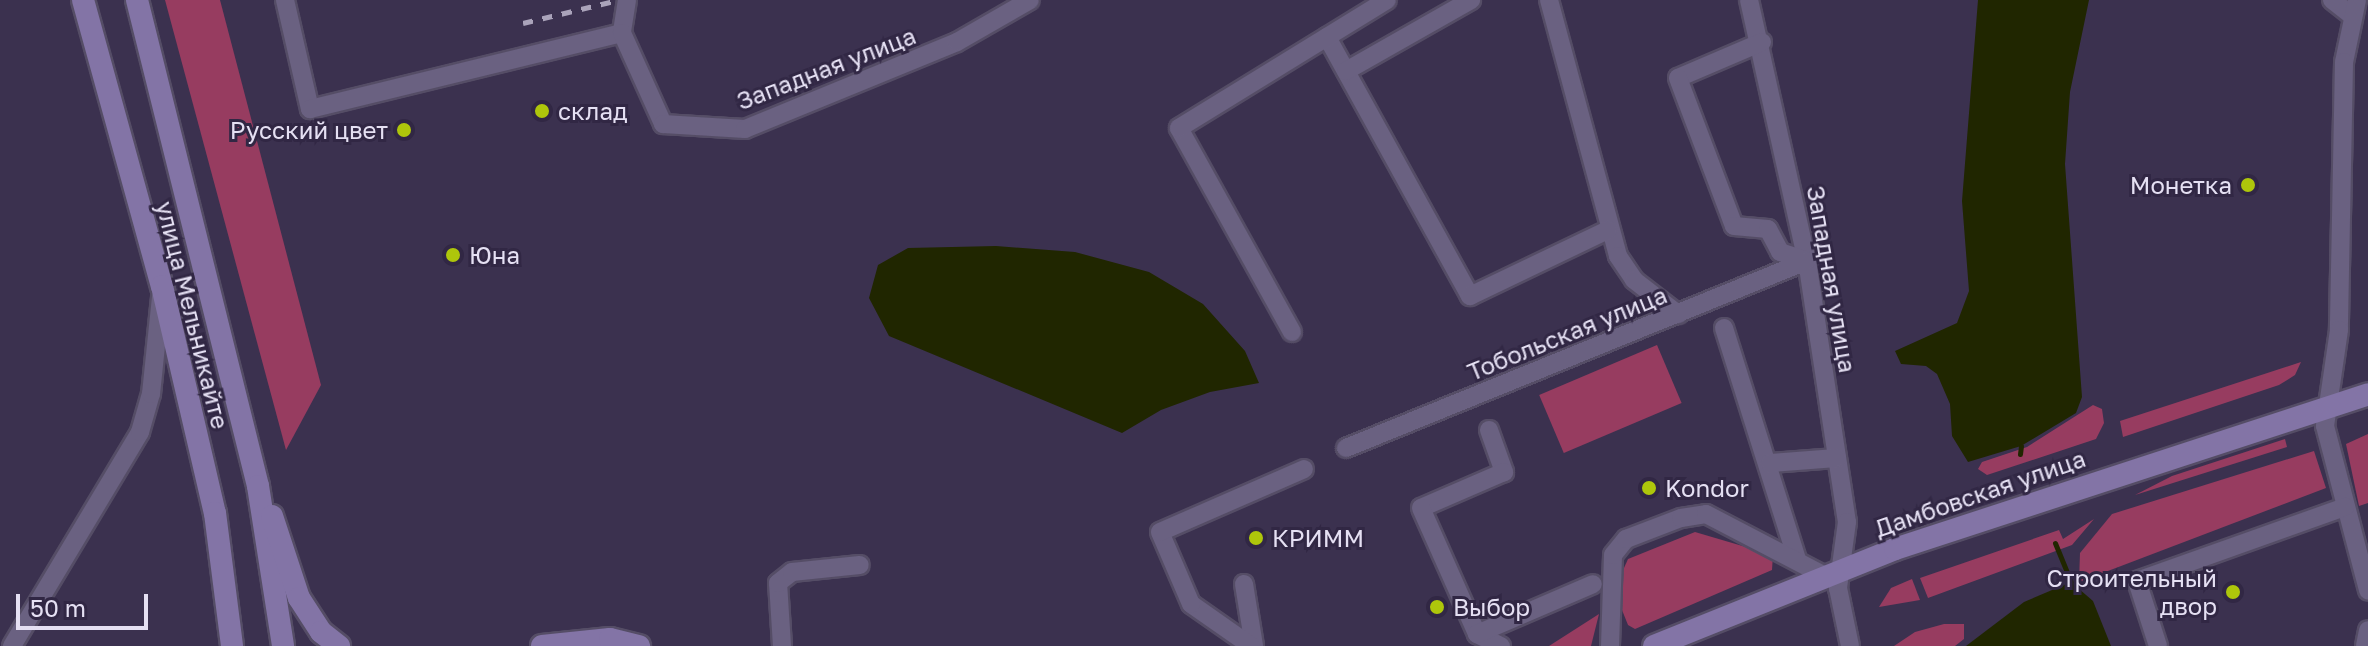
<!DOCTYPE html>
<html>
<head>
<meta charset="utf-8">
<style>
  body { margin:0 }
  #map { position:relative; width:2368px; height:646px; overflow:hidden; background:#3b314f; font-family:"Golos Text",sans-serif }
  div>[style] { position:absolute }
  .green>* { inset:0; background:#973c60; transform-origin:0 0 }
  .water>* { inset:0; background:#202600 }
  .stream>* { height:5px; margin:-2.5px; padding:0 2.5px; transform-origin:2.5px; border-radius:2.5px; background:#202600 }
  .roads { filter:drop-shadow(2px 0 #554d66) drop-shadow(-2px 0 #554d66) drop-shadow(0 2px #554d66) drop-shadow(0 -2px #554d66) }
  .minor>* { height:18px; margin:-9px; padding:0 9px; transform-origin:9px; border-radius:9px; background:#6a6181 }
  .major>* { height:22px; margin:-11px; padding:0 11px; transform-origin:11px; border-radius:11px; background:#8374a6 }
  .rail>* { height:5px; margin-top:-2.5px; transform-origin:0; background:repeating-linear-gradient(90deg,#aaa3ba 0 10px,transparent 0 20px) }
  .dots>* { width:22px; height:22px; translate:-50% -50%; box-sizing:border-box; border:4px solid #312744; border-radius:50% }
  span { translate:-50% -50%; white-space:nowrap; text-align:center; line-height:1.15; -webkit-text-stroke:6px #312744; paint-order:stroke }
  .street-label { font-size:24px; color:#e5e0f3 }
  .poi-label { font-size:24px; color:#e5e0f3 }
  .left { translate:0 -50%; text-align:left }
  .right { translate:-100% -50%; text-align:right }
  .scale { position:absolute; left:16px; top:594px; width:132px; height:36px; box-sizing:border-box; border:4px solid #e5e0f3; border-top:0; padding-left:10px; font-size:24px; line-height:28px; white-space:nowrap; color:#e5e0f3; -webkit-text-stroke:6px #312744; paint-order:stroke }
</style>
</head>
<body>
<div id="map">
  <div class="green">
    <i style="clip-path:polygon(165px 0,220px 0,321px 385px,286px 450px)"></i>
    <i style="left:1657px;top:345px;width:63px;height:128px;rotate:67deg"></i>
    <i style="clip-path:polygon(2301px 362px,2295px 375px,2279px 385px,2123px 437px,2120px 421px)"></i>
    <i style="clip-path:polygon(2093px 405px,2102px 409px,2104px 423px,2096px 439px,1987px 475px,1978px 469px,1982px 462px,2027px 447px)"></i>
    <i style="clip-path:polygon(2368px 434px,2368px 503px,2359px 506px,2346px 444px)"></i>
    <i style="clip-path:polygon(2285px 439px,2287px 447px,2135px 495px,2172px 476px)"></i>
    <i style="clip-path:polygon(2314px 451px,2326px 488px,2079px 582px,2080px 553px,2112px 514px)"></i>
    <i style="clip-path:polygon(2094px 519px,2072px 545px,1928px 598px,1920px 578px,2059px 530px,2063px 539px)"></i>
    <i style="clip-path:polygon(1695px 532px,1773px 555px,1772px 570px,1635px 629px,1628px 625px,1620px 605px,1620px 577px,1628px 559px)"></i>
    <i style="clip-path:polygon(1912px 579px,1920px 600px,1879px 607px,1891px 588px)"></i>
    <i style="clip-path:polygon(1599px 614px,1591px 646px,1549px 646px)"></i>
    <i style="clip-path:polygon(1944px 624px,1964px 624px,1964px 639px,1955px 646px,1894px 646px,1915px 632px)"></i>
  </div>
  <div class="water">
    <i style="clip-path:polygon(1978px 0,2089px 0,2070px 92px,2065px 164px,2082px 397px,2076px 413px,2021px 446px,1968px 462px,1952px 436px,1950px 404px,1937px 374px,1926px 366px,1901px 364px,1895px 351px,1957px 323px,1969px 291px,1962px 201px)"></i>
    <i style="clip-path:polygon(996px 246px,1075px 252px,1149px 272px,1203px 304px,1245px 351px,1259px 383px,1210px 392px,1161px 410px,1122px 433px,889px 336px,869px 298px,878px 265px,908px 248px)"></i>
    <i style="clip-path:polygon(2071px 582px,2093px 601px,2111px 646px,1966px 646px,2024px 602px)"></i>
  </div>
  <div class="stream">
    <i style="left:2020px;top:454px;width:8px;rotate:-83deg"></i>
    <i style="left:2055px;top:543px;width:42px;rotate:67.7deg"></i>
  </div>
  <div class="roads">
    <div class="minor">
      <i style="left:285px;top:0;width:112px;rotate:77.1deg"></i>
      <i style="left:310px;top:109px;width:321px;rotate:-13.7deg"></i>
      <i style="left:627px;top:0;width:33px;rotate:99deg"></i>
      <i style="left:622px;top:33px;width:100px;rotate:65.7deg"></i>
      <i style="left:663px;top:124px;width:82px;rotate:3.5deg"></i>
      <i style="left:745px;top:129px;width:229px;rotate:-22.3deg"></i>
      <i style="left:957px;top:42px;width:84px;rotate:-29.9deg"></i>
      <i style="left:1549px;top:0;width:265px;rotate:74.9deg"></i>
      <i style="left:1618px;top:256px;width:29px;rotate:56deg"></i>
      <i style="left:1634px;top:280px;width:56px;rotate:37.7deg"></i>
      <i style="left:1749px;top:0;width:267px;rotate:77.5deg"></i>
      <i style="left:1807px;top:261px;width:264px;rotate:81.3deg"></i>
      <i style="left:1847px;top:522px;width:67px;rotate:97.8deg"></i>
      <i style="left:1838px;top:588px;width:59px;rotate:78.3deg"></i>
      <i style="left:2332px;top:0;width:23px;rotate:38deg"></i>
      <i style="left:2357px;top:0;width:63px;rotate:101.8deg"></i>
      <i style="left:2344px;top:62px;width:268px;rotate:91.1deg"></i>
      <i style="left:2339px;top:330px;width:97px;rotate:98.3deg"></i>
      <i style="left:2325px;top:426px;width:170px;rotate:75.3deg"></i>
      <i style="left:1327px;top:37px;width:296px;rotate:61.1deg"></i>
      <i style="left:1470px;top:296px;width:153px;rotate:-25.6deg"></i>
      <i style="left:1762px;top:42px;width:91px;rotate:156.8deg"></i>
      <i style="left:1678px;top:78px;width:158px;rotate:69.3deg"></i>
      <i style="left:1734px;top:226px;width:34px;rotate:5deg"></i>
      <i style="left:1768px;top:229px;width:26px;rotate:62deg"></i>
      <i style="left:1780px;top:252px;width:28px;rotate:18deg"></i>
      <i style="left:1346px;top:71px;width:144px;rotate:-29.6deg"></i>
      <i style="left:1724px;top:328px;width:242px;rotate:72.5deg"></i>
      <i style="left:1292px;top:332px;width:233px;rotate:-119deg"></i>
      <i style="left:1179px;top:128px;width:244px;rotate:-31.6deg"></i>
      <i style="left:1489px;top:430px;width:45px;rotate:70.3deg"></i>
      <i style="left:1504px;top:472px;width:90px;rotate:156.6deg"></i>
      <i style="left:1421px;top:508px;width:138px;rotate:66deg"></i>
      <i style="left:1477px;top:634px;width:27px;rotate:27deg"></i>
      <i style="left:1346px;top:448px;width:497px;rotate:-22.1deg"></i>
      <i style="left:1770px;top:463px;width:67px;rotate:-4.3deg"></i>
      <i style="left:1244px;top:584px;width:63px;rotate:80.8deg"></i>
      <i style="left:1477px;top:634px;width:126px;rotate:-23.3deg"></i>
      <i style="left:12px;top:646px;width:249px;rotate:-59.1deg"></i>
      <i style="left:140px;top:432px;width:40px;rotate:-74deg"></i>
      <i style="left:151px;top:394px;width:98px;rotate:-84.1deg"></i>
      <i style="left:782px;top:646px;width:63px;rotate:-93.6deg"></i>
      <i style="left:778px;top:583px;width:18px;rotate:-38deg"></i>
      <i style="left:792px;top:572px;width:68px;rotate:-5.9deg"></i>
      <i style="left:1251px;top:646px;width:73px;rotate:-145deg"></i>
      <i style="left:1191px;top:604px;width:78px;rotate:-113.3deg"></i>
      <i style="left:1160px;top:532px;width:157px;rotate:-23.6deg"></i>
      <i style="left:1610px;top:646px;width:91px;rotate:-88.1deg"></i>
      <i style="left:1613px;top:555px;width:21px;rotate:-51deg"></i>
      <i style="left:1626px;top:539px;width:59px;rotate:-20.9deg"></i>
      <i style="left:1681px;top:518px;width:25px;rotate:-9deg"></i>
      <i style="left:1706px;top:514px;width:132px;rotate:27.5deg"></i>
      <i style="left:2158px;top:646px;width:68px;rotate:-107.9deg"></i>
      <i style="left:2137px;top:581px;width:221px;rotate:-19.6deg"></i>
      <i style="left:2365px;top:646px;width:16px;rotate:-79deg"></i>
    </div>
    <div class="major">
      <i style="left:83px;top:0;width:297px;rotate:74.6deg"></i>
      <i style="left:162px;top:286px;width:233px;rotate:76.9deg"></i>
      <i style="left:215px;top:513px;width:134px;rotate:82.7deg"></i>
      <i style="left:137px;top:0;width:501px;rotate:76.02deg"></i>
      <i style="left:258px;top:486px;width:162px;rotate:81.1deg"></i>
      <i style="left:272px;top:516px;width:86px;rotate:71.8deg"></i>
      <i style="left:299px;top:598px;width:40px;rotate:57.1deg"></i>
      <i style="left:321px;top:632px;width:23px;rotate:38deg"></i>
      <i style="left:542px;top:646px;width:68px;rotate:-5.9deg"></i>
      <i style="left:610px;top:639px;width:30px;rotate:14deg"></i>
      <i style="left:1654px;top:646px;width:260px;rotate:-21.9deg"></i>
      <i style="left:1895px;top:549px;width:498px;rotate:-18.1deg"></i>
    </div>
  </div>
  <div class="rail">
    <i style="left:523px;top:23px;width:98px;rotate:-13.6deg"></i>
  </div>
  <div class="dots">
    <i style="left:542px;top:111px;background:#aec60b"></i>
    <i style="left:404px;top:130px;background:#aec60b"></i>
    <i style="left:2248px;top:185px;background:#aec60b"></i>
    <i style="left:453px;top:255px;background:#aec60b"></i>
    <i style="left:1649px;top:488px;background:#aec60b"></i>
    <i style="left:1256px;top:538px;background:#aec60b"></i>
    <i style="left:2233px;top:592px;background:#aec60b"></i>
    <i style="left:1437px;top:607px;background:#aec60b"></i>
  </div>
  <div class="street-label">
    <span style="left:826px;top:68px;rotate:-21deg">Западная улица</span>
    <span style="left:1832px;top:279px;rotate:80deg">Западная улица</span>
    <span style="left:193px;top:315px;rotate:76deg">улица Мельникайте</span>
    <span style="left:1567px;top:333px;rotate:-22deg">Тобольская улица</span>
    <span style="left:1980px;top:493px;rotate:-19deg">Дамбовская улица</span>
  </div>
  <div class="poi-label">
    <span class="left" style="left:558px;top:111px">склад</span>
    <span class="right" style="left:388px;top:130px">Русский цвет</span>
    <span class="right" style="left:2232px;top:185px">Монетка</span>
    <span class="left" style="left:469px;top:255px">Юна</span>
    <span class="left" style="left:1665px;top:488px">Kondor</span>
    <span class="left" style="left:1272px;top:538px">КРИММ</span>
    <span class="right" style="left:2217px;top:592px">Строительный<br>двор</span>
    <span class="left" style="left:1453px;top:607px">Выбор</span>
  </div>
  <div class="scale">50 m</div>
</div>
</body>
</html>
